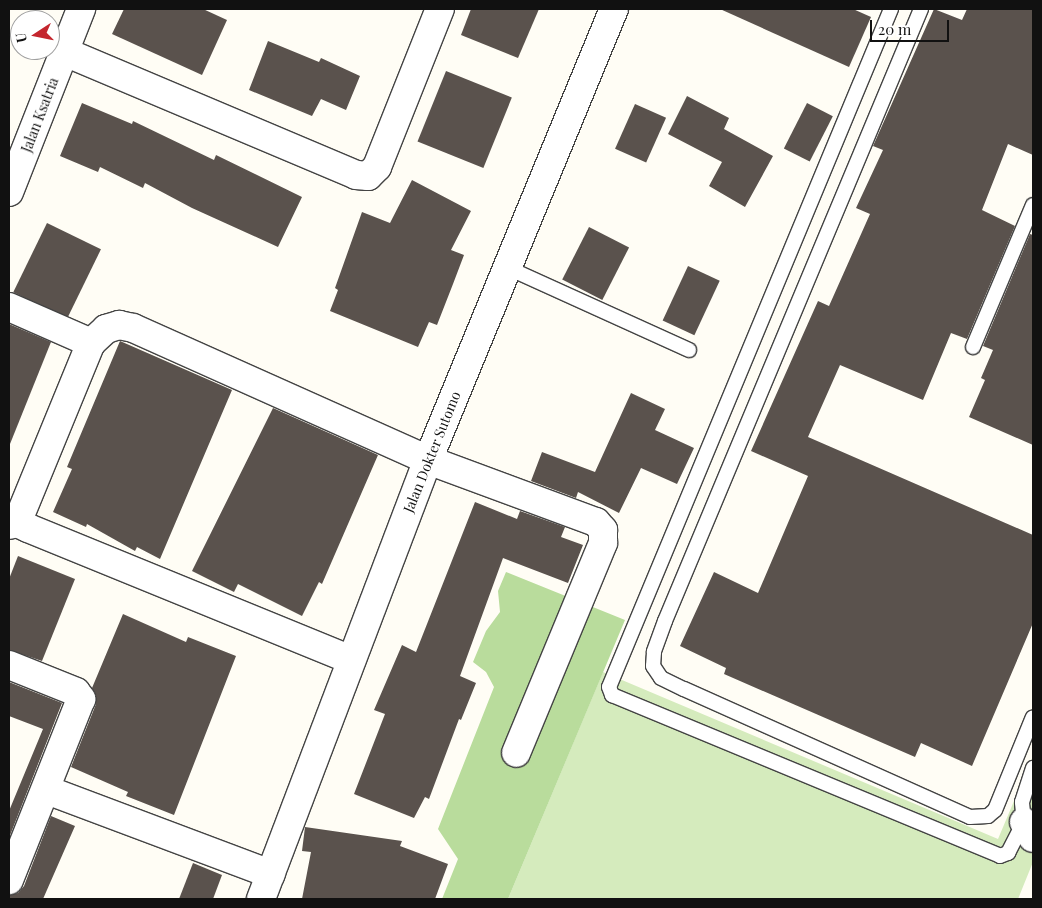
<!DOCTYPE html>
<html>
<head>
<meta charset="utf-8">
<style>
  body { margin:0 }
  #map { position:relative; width:1042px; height:908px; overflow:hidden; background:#fffdf5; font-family:"Playfair Display",serif }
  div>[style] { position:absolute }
  .green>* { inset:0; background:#d5ebbd }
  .forest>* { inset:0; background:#b9dc9c }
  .building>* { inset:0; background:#5a524d; transform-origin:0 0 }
  .roads { filter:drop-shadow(1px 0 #444) drop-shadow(-1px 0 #444) drop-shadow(0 1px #444) drop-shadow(0 -1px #444) }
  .lane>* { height:14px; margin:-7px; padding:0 7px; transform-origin:7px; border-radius:7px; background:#fff }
  .street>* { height:28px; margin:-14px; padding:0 14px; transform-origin:14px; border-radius:14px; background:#fff }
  span { translate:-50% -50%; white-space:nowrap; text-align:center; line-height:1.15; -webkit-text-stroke:5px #fff; paint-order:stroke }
  .street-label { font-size:14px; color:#111 }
  .frame { position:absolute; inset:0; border:10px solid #111; pointer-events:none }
  .north { position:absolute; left:10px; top:10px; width:50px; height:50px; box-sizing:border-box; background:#fff; border:1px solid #a0a0a0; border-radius:50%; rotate:259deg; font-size:14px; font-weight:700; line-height:20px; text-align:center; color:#111 }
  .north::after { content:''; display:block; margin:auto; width:18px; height:22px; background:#c4262e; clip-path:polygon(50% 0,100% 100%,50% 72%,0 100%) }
  .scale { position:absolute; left:870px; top:20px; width:79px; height:22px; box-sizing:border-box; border:2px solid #111; border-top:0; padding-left:6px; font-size:15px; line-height:18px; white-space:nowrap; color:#111; -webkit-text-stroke:4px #fff; paint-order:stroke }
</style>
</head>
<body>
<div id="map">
  <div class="green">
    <i style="clip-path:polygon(603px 672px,998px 839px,1033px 756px,1033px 862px,1018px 899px,508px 899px)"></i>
  </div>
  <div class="forest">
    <i style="clip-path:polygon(506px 572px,625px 620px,508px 899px,442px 899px,458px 859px,438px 829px,494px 687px,486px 672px,473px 662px,486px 631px,500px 612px,498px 591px)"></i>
  </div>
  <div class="building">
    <i style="clip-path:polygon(124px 9px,203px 9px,227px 20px,202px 75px,112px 34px)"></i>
    <i style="clip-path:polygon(471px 9px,539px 9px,518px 58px,461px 35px)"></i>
    <i style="clip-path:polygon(720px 9px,853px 9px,871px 17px,849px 67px)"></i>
    <i style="clip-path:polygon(934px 9px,962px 20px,967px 9px,1033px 9px,1033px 155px,1008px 144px,982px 210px,1015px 226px,967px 339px,951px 333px,923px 400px,840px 365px,808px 437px,1033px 535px,1033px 623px,972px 766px,921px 743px,915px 757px,724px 674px,726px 668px,680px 646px,714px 572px,758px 593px,808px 476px,751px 451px,818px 301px,829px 306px,870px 214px,856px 208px,883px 150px,873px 146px)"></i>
    <i style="clip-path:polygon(268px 41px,319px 62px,321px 58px,360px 76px,346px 110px,321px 99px,312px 116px,249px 90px)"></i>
    <i style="left:446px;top:71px;width:71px;height:76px;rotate:22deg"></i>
    <i style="clip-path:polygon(687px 96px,729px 118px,724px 129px,773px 156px,745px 207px,709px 186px,722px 162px,668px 134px)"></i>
    <i style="clip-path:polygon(82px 103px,132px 124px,133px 121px,214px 160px,216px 155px,302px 197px,278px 247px,192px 208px,145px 183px,143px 188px,100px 167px,98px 172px,60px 156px)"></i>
    <i style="left:807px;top:103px;width:29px;height:51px;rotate:27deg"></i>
    <i style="left:635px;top:104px;width:34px;height:49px;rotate:24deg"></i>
    <i style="clip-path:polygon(412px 180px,471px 211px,451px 250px,464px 255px,453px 284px,437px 325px,429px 322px,418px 347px,330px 311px,338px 290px,335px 288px,362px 212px,390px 223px)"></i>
    <i style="left:47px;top:223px;width:60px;height:77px;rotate:26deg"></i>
    <i style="left:589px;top:227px;width:45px;height:59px;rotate:27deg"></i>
    <i style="clip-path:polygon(1030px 234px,1033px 235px,1033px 445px,969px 417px,985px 380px,981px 378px,993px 350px,983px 346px)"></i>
    <i style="left:688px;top:266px;width:35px;height:60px;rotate:25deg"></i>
    <i style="clip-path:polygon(9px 324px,51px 342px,10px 444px,9px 443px)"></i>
    <i style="clip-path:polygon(120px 341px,232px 390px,160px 559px,137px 547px,135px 551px,87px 524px,86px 527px,53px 512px,72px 469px,67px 467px)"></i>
    <i style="clip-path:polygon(631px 393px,665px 409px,655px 430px,694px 448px,677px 484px,641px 468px,619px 513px,578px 492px,576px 498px,531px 481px,542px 452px,595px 472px)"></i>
    <i style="clip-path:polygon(273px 408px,378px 455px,322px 584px,319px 582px,302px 616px,238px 584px,234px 592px,192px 571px)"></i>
    <i style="clip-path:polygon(475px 502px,517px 519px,520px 511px,565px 527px,561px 537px,583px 545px,568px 583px,503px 558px,460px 676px,476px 683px,461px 720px,459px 719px,429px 799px,425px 797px,414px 818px,354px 794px,385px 714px,374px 710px,402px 645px,416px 652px)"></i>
    <i style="clip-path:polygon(18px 556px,75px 579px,42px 661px,9px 650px,9px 579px)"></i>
    <i style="clip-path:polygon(123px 614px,186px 642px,188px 637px,236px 656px,174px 815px,126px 796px,128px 792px,71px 767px,96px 704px,92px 688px)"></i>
    <i style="clip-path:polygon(9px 682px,62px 703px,9px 838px,9px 811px,43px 729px,9px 716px)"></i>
    <i style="clip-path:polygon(51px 816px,75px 826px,43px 899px,9px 899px,9px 895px,18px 893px,24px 886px)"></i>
    <i style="clip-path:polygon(305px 827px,402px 841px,400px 846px,448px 864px,435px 899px,302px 899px,311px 852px,302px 851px)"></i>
    <i style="clip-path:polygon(193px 863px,222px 875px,213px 899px,179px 899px)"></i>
  </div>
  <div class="roads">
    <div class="lane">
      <i style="left:891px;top:9px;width:734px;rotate:112.58deg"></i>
      <i style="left:609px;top:687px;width:9px;rotate:69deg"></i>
      <i style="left:612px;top:695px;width:420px;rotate:22.5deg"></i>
      <i style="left:1000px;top:856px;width:9px;rotate:-21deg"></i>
      <i style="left:1008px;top:853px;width:35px;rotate:-63deg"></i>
      <i style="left:1024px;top:822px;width:20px;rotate:-96deg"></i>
      <i style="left:1022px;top:802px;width:36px;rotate:-72deg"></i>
      <i style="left:921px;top:9px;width:663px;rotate:112.7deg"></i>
      <i style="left:665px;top:621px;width:33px;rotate:110deg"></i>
      <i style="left:654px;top:652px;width:14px;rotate:94deg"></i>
      <i style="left:653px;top:666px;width:14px;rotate:56deg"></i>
      <i style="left:661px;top:678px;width:25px;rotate:26deg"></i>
      <i style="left:684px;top:689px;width:313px;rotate:24.1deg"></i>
      <i style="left:970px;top:817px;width:18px;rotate:-3deg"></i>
      <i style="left:988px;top:816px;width:9px;rotate:-41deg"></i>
      <i style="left:995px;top:810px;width:100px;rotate:-67.8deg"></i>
      <i style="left:506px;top:267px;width:201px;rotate:24.4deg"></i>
      <i style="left:973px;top:347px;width:154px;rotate:-67.1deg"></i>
    </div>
    <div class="street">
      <i style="left:65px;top:52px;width:316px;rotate:22.9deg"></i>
      <i style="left:356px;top:175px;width:12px;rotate:5deg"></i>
      <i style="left:368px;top:176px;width:13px;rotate:-45deg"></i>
      <i style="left:377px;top:167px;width:170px;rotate:-68.3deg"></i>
      <i style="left:9px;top:192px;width:197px;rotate:-68.5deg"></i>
      <i style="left:9px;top:307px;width:90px;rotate:23.7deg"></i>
      <i style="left:17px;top:523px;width:195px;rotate:-67.7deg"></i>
      <i style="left:91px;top:343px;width:21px;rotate:-43deg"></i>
      <i style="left:106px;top:329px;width:14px;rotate:-17deg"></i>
      <i style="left:119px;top:325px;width:14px;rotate:12deg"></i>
      <i style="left:133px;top:328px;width:323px;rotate:24.1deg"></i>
      <i style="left:428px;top:460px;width:179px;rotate:20.3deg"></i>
      <i style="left:596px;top:522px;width:11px;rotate:49deg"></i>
      <i style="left:603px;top:530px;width:13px;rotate:90deg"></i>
      <i style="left:603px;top:543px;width:227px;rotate:112.5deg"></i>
      <i style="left:9px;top:525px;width:8px;rotate:-14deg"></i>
      <i style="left:17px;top:523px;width:12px;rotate:24deg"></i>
      <i style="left:28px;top:528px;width:349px;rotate:22.2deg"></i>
      <i style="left:9px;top:665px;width:72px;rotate:21.9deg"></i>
      <i style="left:76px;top:692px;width:9px;rotate:54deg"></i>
      <i style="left:81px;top:699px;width:195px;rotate:111.7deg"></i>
      <i style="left:47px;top:790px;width:239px;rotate:20.6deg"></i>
      <i style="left:1024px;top:822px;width:18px;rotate:61deg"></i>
      <i style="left:261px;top:899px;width:470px;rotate:-69.2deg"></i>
      <i style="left:428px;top:460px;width:488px;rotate:-67.6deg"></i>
    </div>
  </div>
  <div class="street-label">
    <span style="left:40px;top:115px;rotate:-69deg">Jalan Ksatria</span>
    <span style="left:432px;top:452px;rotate:-68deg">Jalan Dokter Sutomo</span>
  </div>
  <div class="frame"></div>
  <div class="north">U</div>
  <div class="scale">20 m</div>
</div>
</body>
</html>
